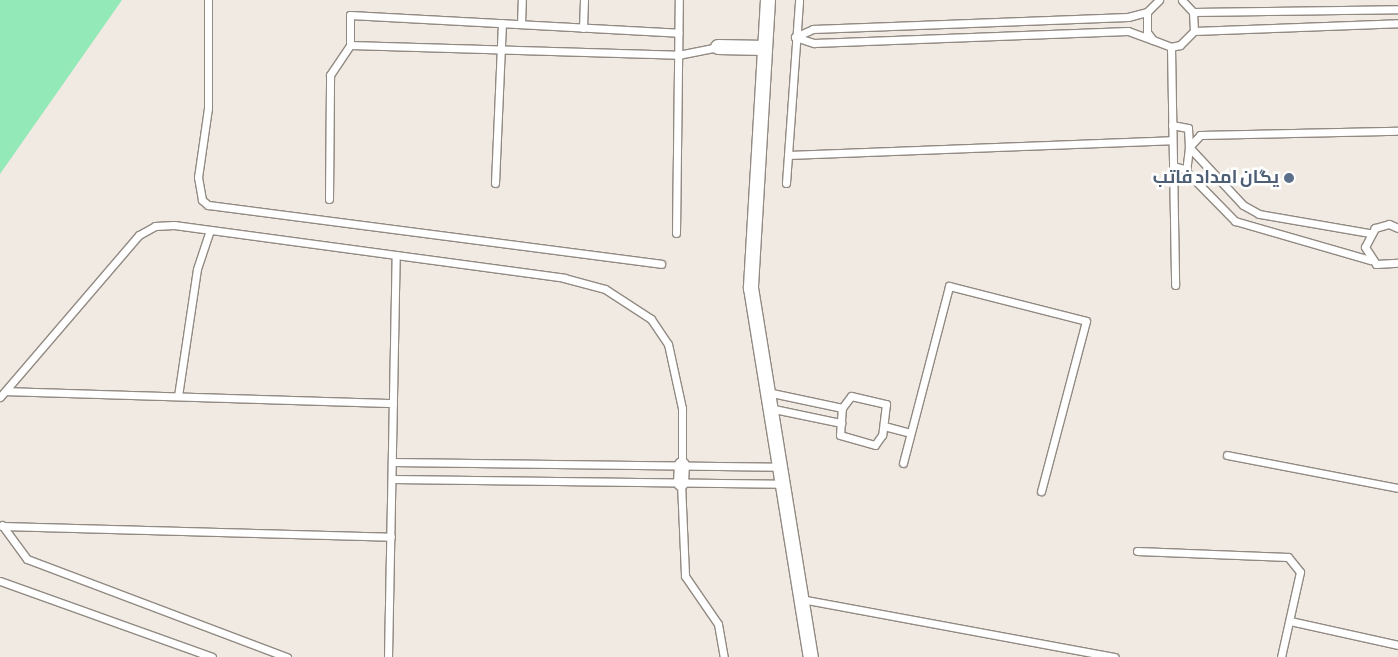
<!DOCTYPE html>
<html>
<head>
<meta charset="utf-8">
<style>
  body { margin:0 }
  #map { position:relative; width:1398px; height:657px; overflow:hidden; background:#f1eae2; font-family:"Alegreya Sans",Cairo,sans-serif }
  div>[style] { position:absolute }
  .green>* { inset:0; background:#93e9b7 }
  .roads { filter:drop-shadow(1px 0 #918a83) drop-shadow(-1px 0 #918a83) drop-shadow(0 1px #918a83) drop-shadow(0 -1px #918a83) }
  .lane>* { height:7px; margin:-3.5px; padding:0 3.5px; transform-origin:3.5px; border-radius:3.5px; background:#fff }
  .street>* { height:14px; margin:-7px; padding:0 7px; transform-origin:7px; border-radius:7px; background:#fff }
  .dots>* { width:14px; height:14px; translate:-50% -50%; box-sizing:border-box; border:2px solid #fff; border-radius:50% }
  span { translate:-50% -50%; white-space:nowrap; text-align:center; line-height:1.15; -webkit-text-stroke:5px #fff; paint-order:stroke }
  .service-label { font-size:18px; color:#4e5e75; font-weight:700 }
  .right { translate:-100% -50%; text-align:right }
</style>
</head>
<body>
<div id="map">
  <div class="green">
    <i style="clip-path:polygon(0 0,122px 0,0 174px)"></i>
  </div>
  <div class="roads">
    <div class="lane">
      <i style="left:208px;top:0;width:108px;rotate:90deg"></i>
      <i style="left:208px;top:108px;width:70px;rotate:98.2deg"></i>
      <i style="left:198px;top:177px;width:23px;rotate:80deg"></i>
      <i style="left:202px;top:200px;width:8px;rotate:40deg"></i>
      <i style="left:208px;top:205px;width:457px;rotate:7.4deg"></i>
      <i style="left:1159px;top:0;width:17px;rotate:135deg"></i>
      <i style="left:1147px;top:12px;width:20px;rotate:90deg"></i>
      <i style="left:1147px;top:32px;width:10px;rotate:53deg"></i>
      <i style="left:1153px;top:40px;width:19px;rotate:21deg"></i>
      <i style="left:1171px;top:47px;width:9px;rotate:-13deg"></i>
      <i style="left:1180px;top:45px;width:20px;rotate:-45deg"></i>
      <i style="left:1194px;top:31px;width:19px;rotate:-93deg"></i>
      <i style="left:1193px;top:12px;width:16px;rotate:-133deg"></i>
      <i style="left:1193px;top:12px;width:205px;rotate:-0.8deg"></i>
      <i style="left:521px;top:24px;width:24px;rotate:-88deg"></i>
      <i style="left:583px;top:28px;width:28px;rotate:-88deg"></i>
      <i style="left:1194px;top:31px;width:204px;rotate:-2.2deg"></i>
      <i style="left:795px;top:37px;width:20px;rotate:18deg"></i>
      <i style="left:814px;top:43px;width:314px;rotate:-2.2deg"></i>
      <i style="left:1128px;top:31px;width:27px;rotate:20deg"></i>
      <i style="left:795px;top:37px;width:20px;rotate:-24deg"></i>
      <i style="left:813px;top:29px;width:315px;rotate:-2.2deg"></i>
      <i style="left:1128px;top:17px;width:20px;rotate:-15deg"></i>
      <i style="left:350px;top:45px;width:328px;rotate:1.7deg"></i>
      <i style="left:678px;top:55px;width:41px;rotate:-11.3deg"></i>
      <i style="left:1171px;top:47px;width:238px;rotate:89deg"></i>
      <i style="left:1172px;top:125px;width:16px;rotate:11deg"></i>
      <i style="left:1188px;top:128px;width:19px;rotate:87deg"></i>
      <i style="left:1189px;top:147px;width:79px;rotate:47deg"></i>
      <i style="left:1243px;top:205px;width:18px;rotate:29deg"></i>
      <i style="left:1259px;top:214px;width:112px;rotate:9.8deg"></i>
      <i style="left:788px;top:155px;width:384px;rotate:-2.2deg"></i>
      <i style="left:1173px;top:166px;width:11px;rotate:15deg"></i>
      <i style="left:1184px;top:169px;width:73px;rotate:45.6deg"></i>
      <i style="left:1235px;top:221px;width:141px;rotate:16.1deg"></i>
      <i style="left:1186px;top:172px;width:25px;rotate:-83deg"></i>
      <i style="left:1189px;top:147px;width:16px;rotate:-47deg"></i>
      <i style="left:1200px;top:135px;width:198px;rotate:-1.2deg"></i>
      <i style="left:495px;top:183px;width:160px;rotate:-87.5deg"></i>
      <i style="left:786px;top:183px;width:183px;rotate:-85.9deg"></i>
      <i style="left:329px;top:199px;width:124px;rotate:-89.5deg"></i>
      <i style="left:330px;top:75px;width:36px;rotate:-56deg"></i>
      <i style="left:350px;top:45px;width:30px;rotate:-90deg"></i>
      <i style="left:350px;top:15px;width:329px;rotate:3.1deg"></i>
      <i style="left:1398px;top:228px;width:10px;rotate:-156deg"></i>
      <i style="left:1389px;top:224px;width:15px;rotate:164deg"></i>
      <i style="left:1375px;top:228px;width:21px;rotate:118deg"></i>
      <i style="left:1365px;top:247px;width:20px;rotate:57deg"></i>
      <i style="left:1376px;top:264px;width:22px;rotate:-3deg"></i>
      <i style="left:676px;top:233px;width:233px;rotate:-89.3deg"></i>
      <i style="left:6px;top:391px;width:387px;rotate:1.8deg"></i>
      <i style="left:767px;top:392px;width:77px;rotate:12deg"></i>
      <i style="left:178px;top:396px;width:128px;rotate:-81.5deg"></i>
      <i style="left:197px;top:269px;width:41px;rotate:-71.6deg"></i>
      <i style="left:851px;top:396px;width:36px;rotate:13deg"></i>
      <i style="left:886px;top:404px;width:31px;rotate:97deg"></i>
      <i style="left:882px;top:435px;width:12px;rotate:125deg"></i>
      <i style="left:875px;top:445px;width:36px;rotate:-164deg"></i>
      <i style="left:840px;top:435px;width:27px;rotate:-86deg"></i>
      <i style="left:842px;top:408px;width:15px;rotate:-53deg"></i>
      <i style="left:0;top:397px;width:213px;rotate:-49.4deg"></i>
      <i style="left:139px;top:235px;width:18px;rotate:-29deg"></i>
      <i style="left:155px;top:226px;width:19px;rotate:-3deg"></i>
      <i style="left:174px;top:225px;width:394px;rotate:7.7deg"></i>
      <i style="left:564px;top:278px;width:42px;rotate:15deg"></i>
      <i style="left:605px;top:289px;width:55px;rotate:33.1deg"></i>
      <i style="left:651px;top:319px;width:30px;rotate:56deg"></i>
      <i style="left:668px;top:344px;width:66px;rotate:77.7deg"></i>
      <i style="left:682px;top:408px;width:57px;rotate:90deg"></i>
      <i style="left:769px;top:408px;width:74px;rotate:11.8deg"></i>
      <i style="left:884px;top:426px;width:27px;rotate:15deg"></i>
      <i style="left:1227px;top:455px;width:174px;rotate:10.9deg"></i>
      <i style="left:392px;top:462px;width:387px;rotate:0.7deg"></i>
      <i style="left:903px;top:463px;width:183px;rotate:-75.4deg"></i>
      <i style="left:949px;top:286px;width:141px;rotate:14.3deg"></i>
      <i style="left:1086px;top:321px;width:176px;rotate:104.8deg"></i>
      <i style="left:392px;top:479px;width:390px;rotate:0.7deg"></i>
      <i style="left:681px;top:483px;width:93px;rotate:87.5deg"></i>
      <i style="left:685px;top:576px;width:58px;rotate:55.5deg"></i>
      <i style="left:718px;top:624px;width:34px;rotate:80deg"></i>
      <i style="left:2px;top:525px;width:42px;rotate:53.7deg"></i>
      <i style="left:27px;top:559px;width:278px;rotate:20.7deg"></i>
      <i style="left:2px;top:526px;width:389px;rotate:1.6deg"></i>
      <i style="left:1137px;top:551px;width:151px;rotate:2.3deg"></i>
      <i style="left:1288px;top:557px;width:19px;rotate:51deg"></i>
      <i style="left:1300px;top:572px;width:87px;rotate:102.6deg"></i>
      <i style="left:0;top:581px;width:225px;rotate:19.7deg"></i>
      <i style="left:801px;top:599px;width:319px;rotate:10.5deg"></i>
      <i style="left:1290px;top:621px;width:111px;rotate:12.5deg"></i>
      <i style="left:388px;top:657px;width:402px;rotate:-88.9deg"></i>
    </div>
    <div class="street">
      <i style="left:768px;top:0;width:289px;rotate:93.4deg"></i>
      <i style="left:751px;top:288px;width:374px;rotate:80.8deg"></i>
      <i style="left:718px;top:47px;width:47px;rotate:1.2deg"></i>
      <i style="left:681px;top:483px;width:18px;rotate:-87deg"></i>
    </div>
  </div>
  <div class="dots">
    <i style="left:1289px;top:178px;background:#5c6f8a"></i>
  </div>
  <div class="service-label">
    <span class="right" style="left:1279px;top:178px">یگان امداد فاتب</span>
  </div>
</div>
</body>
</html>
